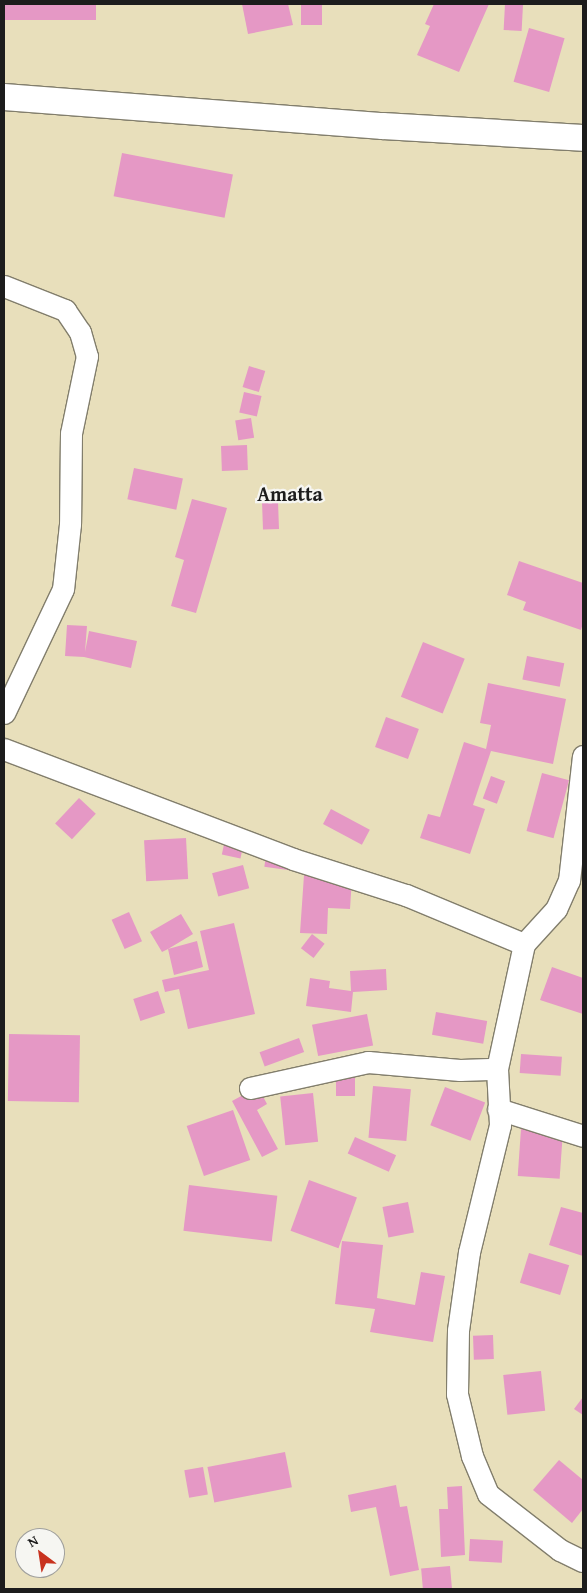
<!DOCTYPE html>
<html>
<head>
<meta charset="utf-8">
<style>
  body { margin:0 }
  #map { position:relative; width:587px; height:1593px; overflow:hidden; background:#e8dfbb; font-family:"Gentium Book Plus",serif }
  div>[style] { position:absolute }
  .building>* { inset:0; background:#e598c5; transform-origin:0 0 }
  .roads { filter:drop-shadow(1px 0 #827e6c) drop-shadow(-1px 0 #827e6c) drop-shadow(0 1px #827e6c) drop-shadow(0 -1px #827e6c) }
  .minor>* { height:21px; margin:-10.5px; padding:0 10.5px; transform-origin:10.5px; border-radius:10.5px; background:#fff }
  .tertiary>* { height:26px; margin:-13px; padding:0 13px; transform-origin:13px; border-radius:13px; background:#fff }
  span { translate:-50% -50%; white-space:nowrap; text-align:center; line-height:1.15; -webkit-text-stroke:4.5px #f6f6f2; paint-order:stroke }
  .quarter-label { font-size:20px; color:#1c1c1c; font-weight:700 }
  .frame { position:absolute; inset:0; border:5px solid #1c1c1c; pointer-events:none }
  .north { position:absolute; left:15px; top:1528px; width:50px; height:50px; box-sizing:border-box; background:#f6f6f2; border:1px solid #9f9f9c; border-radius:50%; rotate:329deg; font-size:14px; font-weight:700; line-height:20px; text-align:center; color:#1c1c1c }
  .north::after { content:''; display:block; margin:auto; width:18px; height:22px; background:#c8321e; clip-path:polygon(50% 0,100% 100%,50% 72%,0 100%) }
</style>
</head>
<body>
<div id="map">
  <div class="building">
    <i style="left:4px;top:4px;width:92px;height:16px"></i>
    <i style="clip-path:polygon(242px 4px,288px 4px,293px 25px,248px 34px)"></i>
    <i style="left:301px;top:4px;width:21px;height:21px"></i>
    <i style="clip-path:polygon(434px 4px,489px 4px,459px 72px,417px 55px,430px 26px,425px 24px)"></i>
    <i style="left:505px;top:4px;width:18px;height:26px;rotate:3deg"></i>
    <i style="left:529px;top:28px;width:37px;height:56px;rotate:16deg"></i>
    <i style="left:122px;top:153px;width:113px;height:44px;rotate:11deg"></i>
    <i style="left:249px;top:366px;width:17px;height:22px;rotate:17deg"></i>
    <i style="left:244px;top:392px;width:18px;height:21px;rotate:13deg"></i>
    <i style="left:251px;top:418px;width:20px;height:16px;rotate:81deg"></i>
    <i style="left:247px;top:445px;width:25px;height:26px;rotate:88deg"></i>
    <i style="left:134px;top:468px;width:50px;height:32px;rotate:12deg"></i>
    <i style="clip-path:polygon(192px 499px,227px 508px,196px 613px,171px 606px,184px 560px,175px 557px)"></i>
    <i style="left:278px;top:501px;width:28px;height:16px;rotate:88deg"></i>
    <i style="clip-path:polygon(519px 561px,583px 583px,583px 623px,581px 630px,523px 610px,526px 602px,507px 595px)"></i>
    <i style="clip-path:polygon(67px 625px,87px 626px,85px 652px,89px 631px,137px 641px,131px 668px,84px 657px,65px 656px)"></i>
    <i style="left:423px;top:642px;width:45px;height:59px;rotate:22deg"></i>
    <i style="left:527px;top:656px;width:38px;height:24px;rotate:11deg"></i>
    <i style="clip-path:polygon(488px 683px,566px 699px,553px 764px,491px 751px,473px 805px,485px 809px,470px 854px,420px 838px,428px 814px,440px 817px,464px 742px,486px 749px,491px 725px,480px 723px)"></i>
    <i style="left:386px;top:717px;width:35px;height:32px;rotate:20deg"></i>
    <i style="left:542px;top:773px;width:28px;height:60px;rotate:15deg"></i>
    <i style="left:491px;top:776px;width:15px;height:24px;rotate:20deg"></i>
    <i style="left:79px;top:798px;width:23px;height:35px;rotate:43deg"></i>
    <i style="left:331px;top:809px;width:44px;height:17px;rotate:28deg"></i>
    <i style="left:226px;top:835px;width:19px;height:20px;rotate:12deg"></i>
    <i style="left:186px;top:838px;width:41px;height:42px;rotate:87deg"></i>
    <i style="left:267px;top:848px;width:29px;height:19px;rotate:8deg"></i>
    <i style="left:243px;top:865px;width:24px;height:32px;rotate:75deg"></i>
    <i style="clip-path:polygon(304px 875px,352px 878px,350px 909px,328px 908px,327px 934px,300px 933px)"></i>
    <i style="left:129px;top:912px;width:32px;height:19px;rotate:66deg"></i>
    <i style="clip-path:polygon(181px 914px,193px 934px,168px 949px,197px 941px,203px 967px,174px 975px,168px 949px,162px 952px,150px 932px)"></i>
    <i style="clip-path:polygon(234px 923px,255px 1014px,188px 1029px,179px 989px,165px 992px,162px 980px,209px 970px,200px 931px)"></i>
    <i style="left:312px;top:934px;width:16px;height:18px;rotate:38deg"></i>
    <i style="clip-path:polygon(552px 967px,583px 978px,583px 1014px,540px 1000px)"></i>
    <i style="clip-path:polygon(386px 969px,387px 990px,353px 992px,351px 1012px,306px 1006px,310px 978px,330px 981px,329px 988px,351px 991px,350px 971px)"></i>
    <i style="left:158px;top:991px;width:23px;height:26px;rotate:72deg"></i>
    <i style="left:436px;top:1012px;width:52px;height:23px;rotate:10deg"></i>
    <i style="left:367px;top:1014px;width:32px;height:56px;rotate:79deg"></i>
    <i style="left:9px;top:1034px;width:71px;height:67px;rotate:1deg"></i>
    <i style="left:299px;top:1038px;width:15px;height:42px;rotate:70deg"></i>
    <i style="left:521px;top:1054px;width:41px;height:19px;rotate:4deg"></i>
    <i style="left:336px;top:1068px;width:19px;height:28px"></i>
    <i style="left:373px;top:1086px;width:38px;height:52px;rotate:5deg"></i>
    <i style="clip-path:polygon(258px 1087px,267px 1104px,257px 1110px,278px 1149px,262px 1157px,232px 1101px)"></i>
    <i style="left:445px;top:1087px;width:43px;height:41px;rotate:21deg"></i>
    <i style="left:313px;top:1093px;width:49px;height:33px;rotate:84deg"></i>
    <i style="left:233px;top:1110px;width:53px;height:49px;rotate:71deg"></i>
    <i style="left:521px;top:1129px;width:42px;height:47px;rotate:4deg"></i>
    <i style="left:355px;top:1137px;width:45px;height:18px;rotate:24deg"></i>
    <i style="left:309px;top:1180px;width:51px;height:54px;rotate:20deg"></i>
    <i style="left:189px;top:1185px;width:89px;height:46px;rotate:7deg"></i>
    <i style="left:408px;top:1202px;width:31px;height:26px;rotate:79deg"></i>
    <i style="clip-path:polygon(561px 1207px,583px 1213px,583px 1256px,549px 1245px)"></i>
    <i style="clip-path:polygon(342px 1241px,383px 1245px,377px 1298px,415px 1305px,421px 1272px,445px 1276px,433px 1342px,370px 1332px,375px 1309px,335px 1304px)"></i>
    <i style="left:529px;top:1253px;width:42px;height:31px;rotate:17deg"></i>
    <i style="left:493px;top:1335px;width:24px;height:20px;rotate:88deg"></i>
    <i style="left:541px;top:1371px;width:40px;height:38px;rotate:84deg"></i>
    <i style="clip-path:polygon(583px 1397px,583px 1415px,574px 1409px)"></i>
    <i style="left:285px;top:1452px;width:36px;height:79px;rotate:79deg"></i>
    <i style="clip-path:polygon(559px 1460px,583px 1480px,583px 1509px,572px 1523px,533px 1490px)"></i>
    <i style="left:203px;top:1467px;width:28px;height:19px;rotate:80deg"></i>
    <i style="clip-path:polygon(396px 1485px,400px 1507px,407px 1506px,419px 1570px,390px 1576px,376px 1507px,351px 1512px,348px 1495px)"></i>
    <i style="clip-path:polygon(462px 1486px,465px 1555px,441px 1557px,439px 1509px,448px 1509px,447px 1487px)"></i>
    <i style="left:470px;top:1539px;width:33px;height:22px;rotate:3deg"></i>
    <i style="left:450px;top:1566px;width:23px;height:29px;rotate:85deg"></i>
  </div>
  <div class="roads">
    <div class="minor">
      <i style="left:4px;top:286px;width:66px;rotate:21.5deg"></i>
      <i style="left:65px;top:310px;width:27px;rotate:56deg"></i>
      <i style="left:80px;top:332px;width:25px;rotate:74deg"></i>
      <i style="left:87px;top:356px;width:79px;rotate:101.7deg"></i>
      <i style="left:71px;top:433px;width:91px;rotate:90.6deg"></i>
      <i style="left:70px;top:524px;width:65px;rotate:96.1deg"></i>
      <i style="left:63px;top:589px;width:137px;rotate:115.4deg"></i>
      <i style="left:4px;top:749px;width:309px;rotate:20.8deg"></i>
      <i style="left:293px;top:859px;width:119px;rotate:17.7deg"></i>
      <i style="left:406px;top:895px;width:128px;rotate:22.6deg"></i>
      <i style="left:583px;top:756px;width:125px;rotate:96.4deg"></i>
      <i style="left:569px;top:880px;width:32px;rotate:114deg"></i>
      <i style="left:556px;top:909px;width:47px;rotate:132.4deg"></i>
      <i style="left:524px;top:944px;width:128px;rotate:102.2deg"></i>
      <i style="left:497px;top:1069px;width:56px;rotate:86.9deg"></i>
      <i style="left:500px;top:1125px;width:131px;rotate:103.7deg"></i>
      <i style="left:469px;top:1252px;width:79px;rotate:98deg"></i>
      <i style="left:458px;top:1330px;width:64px;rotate:90.9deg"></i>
      <i style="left:457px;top:1394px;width:64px;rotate:76.4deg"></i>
      <i style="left:472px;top:1456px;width:41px;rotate:67.2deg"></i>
      <i style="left:488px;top:1494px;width:91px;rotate:37.9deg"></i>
      <i style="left:560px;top:1550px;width:25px;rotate:26deg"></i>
      <i style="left:250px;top:1088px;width:121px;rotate:-12.4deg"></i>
      <i style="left:368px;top:1062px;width:92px;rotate:5deg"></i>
      <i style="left:460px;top:1070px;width:37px;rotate:-2deg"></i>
      <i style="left:498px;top:1109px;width:89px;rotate:17.6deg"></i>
    </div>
    <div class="tertiary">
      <i style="left:4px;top:97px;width:380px;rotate:4.4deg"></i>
      <i style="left:383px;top:126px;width:200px;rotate:3.4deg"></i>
    </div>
  </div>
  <div class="quarter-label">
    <span style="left:290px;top:493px">Amatta</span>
  </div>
  <div class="frame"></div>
  <div class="north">N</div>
</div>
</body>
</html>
